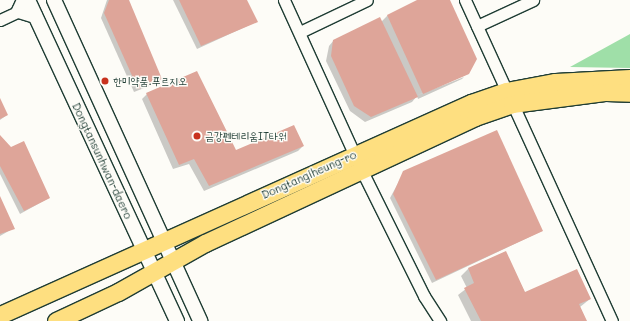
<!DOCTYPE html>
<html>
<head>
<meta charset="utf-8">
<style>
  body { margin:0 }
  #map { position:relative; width:630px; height:321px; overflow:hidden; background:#fdfcf7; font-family:Mali,"Poor Story",sans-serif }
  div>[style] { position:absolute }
  .green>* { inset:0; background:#9fdfa8 }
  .shadow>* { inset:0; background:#0003 }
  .building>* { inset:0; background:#dea599 }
  .roads { filter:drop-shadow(1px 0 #1f3d34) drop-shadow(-1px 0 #1f3d34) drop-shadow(0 1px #1f3d34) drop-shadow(0 -1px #1f3d34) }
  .minor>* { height:11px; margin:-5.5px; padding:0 5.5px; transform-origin:5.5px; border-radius:5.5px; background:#fdfcf7 }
  .tertiary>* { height:14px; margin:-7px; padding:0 7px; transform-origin:7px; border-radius:7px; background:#fdfcf7 }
  .primary>* { height:17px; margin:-8.5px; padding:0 8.5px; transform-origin:8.5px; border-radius:8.5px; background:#fedf80 }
  .dots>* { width:11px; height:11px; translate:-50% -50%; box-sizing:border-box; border:2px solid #fdfcf7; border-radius:50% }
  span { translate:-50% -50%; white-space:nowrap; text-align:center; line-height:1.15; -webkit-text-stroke:3px #fdfcf7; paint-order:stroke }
  .poi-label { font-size:11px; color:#1f3d34 }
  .left { translate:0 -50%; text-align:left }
  .street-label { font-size:11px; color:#1f3d34 }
</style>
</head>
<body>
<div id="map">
  <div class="green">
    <i style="clip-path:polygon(630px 34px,630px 68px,570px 67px)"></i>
  </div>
  <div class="shadow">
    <i style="clip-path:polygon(107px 0,127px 0,161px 79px,157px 83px,134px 92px,101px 18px)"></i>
    <i style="clip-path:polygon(173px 0,246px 0,256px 22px,197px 49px)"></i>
    <i style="clip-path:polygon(419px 0,449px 0,468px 74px,418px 95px,464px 77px,462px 79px,418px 99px,417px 96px,412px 102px,365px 122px,350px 111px,326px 61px,329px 46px,334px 40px,381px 22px,387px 16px)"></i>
    <i style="clip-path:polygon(147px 94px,236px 151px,303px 146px,298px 151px,204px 191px,189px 164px,173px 169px,142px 99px)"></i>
    <i style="clip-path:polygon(0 100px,7px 115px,0 120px)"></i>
    <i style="clip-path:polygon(0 136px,49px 198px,20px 214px,0 174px)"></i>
    <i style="clip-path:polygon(404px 172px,542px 231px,432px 283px,390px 198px)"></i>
    <i style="clip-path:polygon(0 198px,14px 228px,0 236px)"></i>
    <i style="clip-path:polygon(505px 252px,525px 293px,590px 299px,580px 307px,586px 321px,471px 321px,458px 295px,467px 288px,461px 276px,468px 269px)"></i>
  </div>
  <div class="building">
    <i style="clip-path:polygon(109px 0,129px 0,162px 79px,138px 89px,104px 13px)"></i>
    <i style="clip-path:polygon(179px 0,247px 0,258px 22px,201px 46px)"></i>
    <i style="clip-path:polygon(417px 0,450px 0,477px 59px,469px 74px,423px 94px,387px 15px)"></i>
    <i style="clip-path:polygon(380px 17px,418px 97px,371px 117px,354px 106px,331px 56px,333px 40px)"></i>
    <i style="clip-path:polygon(197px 71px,236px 150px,294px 125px,304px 146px,209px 186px,194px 159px,179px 165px,146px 93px)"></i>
    <i style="clip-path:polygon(0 98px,8px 115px,0 119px)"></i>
    <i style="clip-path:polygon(497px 130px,543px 231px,436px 280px,393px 194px,403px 171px)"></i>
    <i style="clip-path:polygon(0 135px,11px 147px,24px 141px,50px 198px,24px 211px,0 166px)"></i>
    <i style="clip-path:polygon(0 196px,15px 229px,0 234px)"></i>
    <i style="clip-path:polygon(506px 251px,525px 292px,577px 269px,591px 299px,579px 304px,587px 321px,481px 321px,464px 288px,474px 283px,468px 268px)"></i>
  </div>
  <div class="roads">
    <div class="minor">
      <i style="left:284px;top:0;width:188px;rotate:65.5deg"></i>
      <i style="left:362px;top:171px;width:140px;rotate:63.6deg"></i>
      <i style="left:424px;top:296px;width:30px;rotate:57deg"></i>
      <i style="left:465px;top:0;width:353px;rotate:65.4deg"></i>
      <i style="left:0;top:20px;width:21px;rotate:-25deg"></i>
      <i style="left:477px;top:26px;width:62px;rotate:-24.9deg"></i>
      <i style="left:300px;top:32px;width:74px;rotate:-25.5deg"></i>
    </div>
    <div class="tertiary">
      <i style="left:24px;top:0;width:12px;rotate:114deg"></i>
      <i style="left:19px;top:11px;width:17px;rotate:17deg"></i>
      <i style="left:28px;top:0;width:354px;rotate:65.1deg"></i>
      <i style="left:54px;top:0;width:353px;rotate:65.5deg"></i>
    </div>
    <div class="primary">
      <i style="left:0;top:315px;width:517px;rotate:-24.23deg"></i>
      <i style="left:471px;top:103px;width:37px;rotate:-19deg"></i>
      <i style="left:506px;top:91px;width:50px;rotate:-10.4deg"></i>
      <i style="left:555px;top:82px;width:75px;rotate:-3.1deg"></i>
      <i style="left:56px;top:321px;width:68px;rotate:-25.1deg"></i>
      <i style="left:118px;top:292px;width:100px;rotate:-29.4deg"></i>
      <i style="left:205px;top:243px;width:298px;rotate:-25deg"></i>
      <i style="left:475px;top:117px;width:39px;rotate:-19deg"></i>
      <i style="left:512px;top:104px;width:95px;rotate:-7.3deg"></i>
      <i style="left:606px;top:92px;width:24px;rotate:2deg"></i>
    </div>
  </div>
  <div class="dots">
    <i style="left:105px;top:81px;background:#c8321e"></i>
    <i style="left:197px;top:136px;background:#c8321e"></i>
  </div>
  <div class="poi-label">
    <span class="left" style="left:113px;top:81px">한미약품.푸르지오</span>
    <span class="left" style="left:205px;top:136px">금강펜테리움IT타워</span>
  </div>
  <div class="street-label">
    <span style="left:102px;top:161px;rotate:65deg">Dongtansunhwan-daero</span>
    <span style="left:309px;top:175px;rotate:-24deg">Dongtangiheung-ro</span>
  </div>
</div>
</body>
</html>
